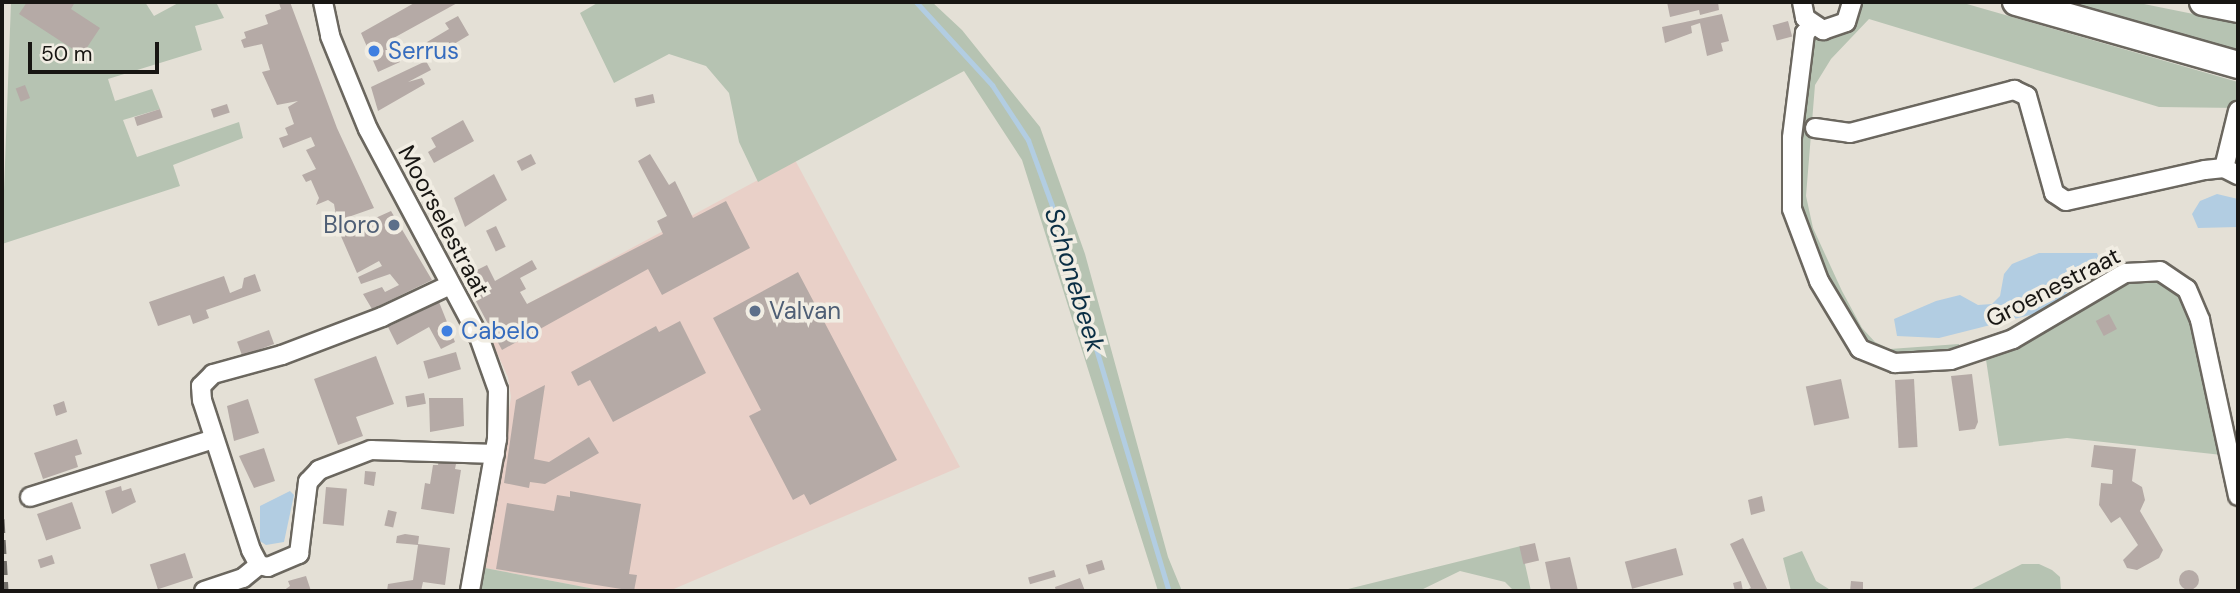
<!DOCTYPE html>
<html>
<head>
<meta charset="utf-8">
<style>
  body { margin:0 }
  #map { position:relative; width:2240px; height:593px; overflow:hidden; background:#e4e0d6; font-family:"DM Sans",sans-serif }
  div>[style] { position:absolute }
  .industrial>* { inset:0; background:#e9d0c8 }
  .green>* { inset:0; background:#b6c3b2 }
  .water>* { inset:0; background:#b2cde2 }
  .stream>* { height:5px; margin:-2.5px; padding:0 2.5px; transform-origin:2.5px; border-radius:2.5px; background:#b2cde2 }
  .building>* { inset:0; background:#b5aaa6; transform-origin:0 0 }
  .round { border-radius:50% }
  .roads { filter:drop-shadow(2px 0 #6b675f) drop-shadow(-2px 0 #6b675f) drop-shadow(0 2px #6b675f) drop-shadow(0 -2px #6b675f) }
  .minor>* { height:18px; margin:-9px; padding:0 9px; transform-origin:9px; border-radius:9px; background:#fff }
  .highway>* { height:26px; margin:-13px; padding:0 13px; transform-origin:13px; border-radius:13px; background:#fff }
  .rail>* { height:5px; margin-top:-2.5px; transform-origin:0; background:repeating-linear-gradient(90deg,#726f69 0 14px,transparent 0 21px) }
  .dots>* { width:19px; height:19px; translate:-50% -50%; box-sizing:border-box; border:4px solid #f1ede3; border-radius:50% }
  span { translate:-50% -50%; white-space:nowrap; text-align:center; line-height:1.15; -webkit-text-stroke:7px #f1ede3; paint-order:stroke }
  .shop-label { font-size:24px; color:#366cbe }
  .left { translate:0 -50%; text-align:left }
  .street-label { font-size:24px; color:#181613 }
  .service-label { font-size:24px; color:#4e5e75 }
  .right { translate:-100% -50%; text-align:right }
  .water-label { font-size:26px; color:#0b2f45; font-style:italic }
  .frame { position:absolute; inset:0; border:4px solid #181613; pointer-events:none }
  .scale { position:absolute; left:28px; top:42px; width:131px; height:32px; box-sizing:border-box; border:4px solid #181613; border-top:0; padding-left:9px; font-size:21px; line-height:24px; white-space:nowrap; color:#181613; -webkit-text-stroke:5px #f1ede3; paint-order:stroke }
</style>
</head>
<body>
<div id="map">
  <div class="industrial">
    <i style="clip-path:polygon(795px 160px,960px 467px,669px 591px,605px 591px,485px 568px,511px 397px,508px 377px,485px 327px)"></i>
  </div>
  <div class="green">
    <i style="clip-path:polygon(11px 2px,145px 2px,154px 16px,180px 2px,216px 2px,224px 18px,195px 26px,202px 50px,108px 79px,115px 101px,152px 89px,160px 109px,123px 120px,137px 157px,239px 122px,243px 138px,173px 165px,180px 186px,2px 244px)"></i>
    <i style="clip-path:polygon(599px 2px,932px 2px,962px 30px,1040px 127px,1085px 254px,1168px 557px,1182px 591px,1158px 591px,1022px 160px,964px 71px,758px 182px,739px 142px,729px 93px,706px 66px,669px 54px,614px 83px,580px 13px)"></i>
    <i style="clip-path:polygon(1857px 2px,1960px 2px,2238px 82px,2238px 108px,2159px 107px,1869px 19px,1831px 59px,1815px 85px,1806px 196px,1813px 228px,1842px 291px,1862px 328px,1875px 342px,1890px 349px,1959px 344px,1960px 352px,1888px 356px,1863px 346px,1810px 253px,1794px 180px,1812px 42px)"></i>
    <i style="clip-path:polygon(2042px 2px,2134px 2px,2238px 23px,2238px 57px)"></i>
    <i style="clip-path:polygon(2158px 279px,2176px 289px,2189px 306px,2222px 455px,2067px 438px,1999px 446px,1985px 353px,2059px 323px,2127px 281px)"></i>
    <i style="clip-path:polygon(1521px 546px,1531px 591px,1514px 591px,1505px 582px,1460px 571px,1419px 591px,1340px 591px)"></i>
    <i style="clip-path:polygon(1802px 551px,1816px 581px,1832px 591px,1791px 591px,1783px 558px)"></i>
    <i style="clip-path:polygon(2022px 564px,2039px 564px,2052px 570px,2060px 577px,2061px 591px,1968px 591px)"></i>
    <i style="clip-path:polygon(485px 568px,605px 591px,481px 591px)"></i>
  </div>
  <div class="water">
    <i style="clip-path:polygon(2217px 194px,2238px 199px,2238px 227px,2198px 228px,2192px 214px,2200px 201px)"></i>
    <i style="clip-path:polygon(2039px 253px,2097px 253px,2102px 266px,2042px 312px,1939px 338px,1897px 336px,1894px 319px,1936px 301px,1960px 295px,1978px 305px,1992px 304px,2000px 296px,2004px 274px,2012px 264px)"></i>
    <i style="clip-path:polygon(290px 491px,294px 495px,284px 542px,266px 545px,260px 541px,260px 506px)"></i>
  </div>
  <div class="stream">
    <i style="left:916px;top:2px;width:113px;rotate:47.5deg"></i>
    <i style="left:992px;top:85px;width:66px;rotate:56.8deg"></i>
    <i style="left:1028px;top:140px;width:87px;rotate:69.9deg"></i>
    <i style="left:1058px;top:222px;width:385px;rotate:73.3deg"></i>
  </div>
  <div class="building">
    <i style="clip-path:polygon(27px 2px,75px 2px,71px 9px,100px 28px,82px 55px,19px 14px)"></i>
    <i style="clip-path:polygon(290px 2px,337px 128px,374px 208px,337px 221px,334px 204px,328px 200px,316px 205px,319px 198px,311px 180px,306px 182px,302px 175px,316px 169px,306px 150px,315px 146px,311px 137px,283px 148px,279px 138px,288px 135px,285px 128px,294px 124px,288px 107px,298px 101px,277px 105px,262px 72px,270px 70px,262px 44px,244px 48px,241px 40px,246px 38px,244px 32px,268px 24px,265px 15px,281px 9px,279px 3px)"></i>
    <i style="clip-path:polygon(416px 2px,459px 2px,390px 40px,400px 62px,378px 72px,361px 33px)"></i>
    <i style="clip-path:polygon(1667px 2px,1718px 2px,1719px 10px,1700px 15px,1699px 10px,1670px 17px)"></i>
    <i style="clip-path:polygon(1722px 14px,1729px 41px,1721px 43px,1723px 51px,1707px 56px,1700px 23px,1691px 26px,1692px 33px,1665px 43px,1662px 27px)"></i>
    <i style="clip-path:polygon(458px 16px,469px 35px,444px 50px,441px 46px,427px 54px,422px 45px,449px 29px,445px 23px)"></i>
    <i style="left:1788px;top:21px;width:16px;height:16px;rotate:75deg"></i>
    <i style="clip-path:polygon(426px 61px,431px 70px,408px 82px,422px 78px,425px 84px,378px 111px,371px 87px)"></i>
    <i style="left:25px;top:85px;width:14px;height:10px;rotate:69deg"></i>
    <i style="left:653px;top:94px;width:9px;height:19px;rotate:77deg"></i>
    <i style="left:227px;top:104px;width:9px;height:17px;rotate:72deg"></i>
    <i style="left:160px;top:109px;width:9px;height:27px;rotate:72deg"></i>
    <i style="clip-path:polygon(463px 120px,474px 141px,434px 163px,428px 152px,436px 147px,431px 138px)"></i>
    <i style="left:531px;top:154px;width:11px;height:16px;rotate:63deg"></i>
    <i style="clip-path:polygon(650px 154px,669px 185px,675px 181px,693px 218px,726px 201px,750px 248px,662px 295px,648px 269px,502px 350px,463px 277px,487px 265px,495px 281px,532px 260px,537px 269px,520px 278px,526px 289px,520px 292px,527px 304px,663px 234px,657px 221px,667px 216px,638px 161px)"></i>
    <i style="clip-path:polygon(494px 174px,507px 200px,465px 227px,454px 198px)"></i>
    <i style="clip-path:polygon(391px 211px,432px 280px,372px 309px,363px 294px,382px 287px,385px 292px,399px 285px,390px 274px,361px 284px,358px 277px,382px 266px,379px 261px,357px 273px,340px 234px)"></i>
    <i style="left:496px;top:226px;width:23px;height:11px;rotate:65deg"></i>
    <i style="clip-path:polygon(798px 272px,897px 460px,810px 505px,804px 494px,793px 500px,749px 416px,761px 410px,713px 318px)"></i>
    <i style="clip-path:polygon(255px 274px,261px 291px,206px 310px,209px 318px,193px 324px,190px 315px,158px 326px,149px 302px,224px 276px,230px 293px,242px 288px,244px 278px)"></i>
    <i style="clip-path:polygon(439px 302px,455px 342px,441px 349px,429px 327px,397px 345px,388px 327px)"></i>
    <i style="left:2109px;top:314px;width:17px;height:15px;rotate:62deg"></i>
    <i style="clip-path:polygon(680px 321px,706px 373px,613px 422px,590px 380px,578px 386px,571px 372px,656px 326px,659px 332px)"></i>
    <i style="left:269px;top:330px;width:15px;height:34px;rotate:70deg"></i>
    <i style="left:456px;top:352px;width:18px;height:34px;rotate:74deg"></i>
    <i style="clip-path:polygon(376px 356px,394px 404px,356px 417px,363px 436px,338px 445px,314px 379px)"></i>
    <i style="clip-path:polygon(1972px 374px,1978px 422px,1975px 429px,1959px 431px,1951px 376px)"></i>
    <i style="left:1841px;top:379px;width:40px;height:36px;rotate:78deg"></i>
    <i style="left:1914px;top:379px;width:68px;height:19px;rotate:87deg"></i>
    <i style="clip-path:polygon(545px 385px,534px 459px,549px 462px,589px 437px,599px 453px,545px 484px,530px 482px,529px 488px,504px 483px,516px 400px)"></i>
    <i style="left:424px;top:393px;width:11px;height:19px;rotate:80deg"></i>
    <i style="clip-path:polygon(429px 398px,463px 398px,464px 426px,430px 432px)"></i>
    <i style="clip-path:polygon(248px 399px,259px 433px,234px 441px,227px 406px)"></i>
    <i style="clip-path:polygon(64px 401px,67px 412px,56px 416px,53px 405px)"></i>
    <i style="clip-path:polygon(77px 439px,82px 454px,75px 456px,78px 467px,43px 479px,34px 453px)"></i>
    <i style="clip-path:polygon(2094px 445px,2136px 449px,2132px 481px,2142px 487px,2145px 500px,2140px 511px,2163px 550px,2159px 558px,2137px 570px,2127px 568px,2123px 560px,2138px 545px,2120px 517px,2111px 523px,2099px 505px,2101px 483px,2112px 484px,2113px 470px,2091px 467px)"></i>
    <i style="clip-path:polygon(264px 448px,275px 481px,254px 488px,239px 456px)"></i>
    <i style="clip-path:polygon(439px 459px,457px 459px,455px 469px,461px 470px,454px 514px,421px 509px,425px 483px,430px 484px,433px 465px,438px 465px)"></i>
    <i style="clip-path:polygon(365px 471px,376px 472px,374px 486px,364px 484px)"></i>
    <i style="clip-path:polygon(121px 486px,122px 491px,131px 488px,136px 502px,112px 514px,105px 491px)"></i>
    <i style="left:326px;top:487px;width:21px;height:37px;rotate:5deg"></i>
    <i style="clip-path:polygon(570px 491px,641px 504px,629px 574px,637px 575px,634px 591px,496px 569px,507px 503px,554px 511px,557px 495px,570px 497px)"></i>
    <i style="clip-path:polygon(1762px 496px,1765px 511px,1751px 515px,1748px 500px)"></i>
    <i style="left:72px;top:502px;width:28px;height:37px;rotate:71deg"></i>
    <i style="left:388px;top:510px;width:9px;height:16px;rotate:13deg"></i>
    <i style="clip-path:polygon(405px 534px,419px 536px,418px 544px,450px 548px,445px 585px,423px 582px,421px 591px,387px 591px,388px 584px,413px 580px,418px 545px,396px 543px,397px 536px)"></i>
    <i style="clip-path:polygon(1743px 538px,1768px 591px,1735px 591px,1733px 583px,1741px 581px,1743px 591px,1751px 588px,1730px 544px)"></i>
    <i style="left:1535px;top:543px;width:18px;height:16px;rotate:77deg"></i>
    <i style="left:1676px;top:548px;width:28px;height:53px;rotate:75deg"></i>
    <i style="left:185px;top:553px;width:26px;height:37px;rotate:72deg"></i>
    <i style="left:52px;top:555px;width:9px;height:15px;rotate:72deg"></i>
    <i style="clip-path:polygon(1570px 557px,1578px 591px,1551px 591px,1545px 562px)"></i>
    <i style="left:1102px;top:560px;width:10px;height:17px;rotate:73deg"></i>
    <i style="left:1054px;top:570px;width:7px;height:27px;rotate:74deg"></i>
    <i class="round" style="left:2179px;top:570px;width:20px;height:20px"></i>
    <i style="clip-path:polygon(306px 576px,311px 591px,283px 591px,290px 586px,288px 581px)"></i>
    <i style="clip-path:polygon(1080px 578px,1085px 591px,1056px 591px,1055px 587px)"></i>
    <i style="clip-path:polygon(1851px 581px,1863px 582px,1863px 591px,1850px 591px)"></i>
  </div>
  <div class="roads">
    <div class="minor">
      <i style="left:323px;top:2px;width:35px;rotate:78deg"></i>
      <i style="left:330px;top:36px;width:100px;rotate:67.8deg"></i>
      <i style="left:368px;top:129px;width:236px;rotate:61.9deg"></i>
      <i style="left:479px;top:337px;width:56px;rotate:70.3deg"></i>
      <i style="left:498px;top:390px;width:49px;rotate:91.2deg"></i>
      <i style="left:497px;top:439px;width:154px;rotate:100.1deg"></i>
      <i style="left:1802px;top:2px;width:16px;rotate:79deg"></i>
      <i style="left:1805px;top:18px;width:22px;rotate:34deg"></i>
      <i style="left:1823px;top:30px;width:24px;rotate:-19deg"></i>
      <i style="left:1846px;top:22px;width:21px;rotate:-73deg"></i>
      <i style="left:1812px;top:26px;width:10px;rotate:135deg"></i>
      <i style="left:1805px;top:33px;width:106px;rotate:97.1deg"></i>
      <i style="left:1792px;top:138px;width:71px;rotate:90deg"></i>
      <i style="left:1792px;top:209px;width:77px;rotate:69.4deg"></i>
      <i style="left:1819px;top:281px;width:79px;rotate:58.9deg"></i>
      <i style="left:1860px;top:349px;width:38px;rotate:22deg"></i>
      <i style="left:1895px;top:363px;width:56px;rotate:-3.1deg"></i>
      <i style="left:1951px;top:360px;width:65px;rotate:-18.7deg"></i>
      <i style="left:2013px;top:339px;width:130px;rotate:-30.5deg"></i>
      <i style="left:2125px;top:273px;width:35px;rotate:-3deg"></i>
      <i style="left:2160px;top:271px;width:32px;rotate:34deg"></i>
      <i style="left:2187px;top:289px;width:34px;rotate:67deg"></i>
      <i style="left:2200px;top:320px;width:180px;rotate:77.8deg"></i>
      <i style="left:1815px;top:128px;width:35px;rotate:8deg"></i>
      <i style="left:1850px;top:133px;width:170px;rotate:-14.7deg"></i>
      <i style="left:2014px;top:90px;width:14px;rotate:25deg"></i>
      <i style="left:2027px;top:96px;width:101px;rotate:74.4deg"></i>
      <i style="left:2054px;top:193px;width:14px;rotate:34deg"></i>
      <i style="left:2066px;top:201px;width:142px;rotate:-12.6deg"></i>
      <i style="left:2205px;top:170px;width:19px;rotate:-6deg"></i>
      <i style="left:2224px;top:168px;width:16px;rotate:27deg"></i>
      <i style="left:2224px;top:168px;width:59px;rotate:-76.2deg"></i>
      <i style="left:450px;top:285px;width:75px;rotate:154.8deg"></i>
      <i style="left:382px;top:317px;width:107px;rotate:159.2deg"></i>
      <i style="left:282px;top:355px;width:72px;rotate:164.6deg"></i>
      <i style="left:213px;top:374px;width:17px;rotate:135deg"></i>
      <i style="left:201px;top:386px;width:14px;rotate:86deg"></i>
      <i style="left:202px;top:400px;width:158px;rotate:71.9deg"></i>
      <i style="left:251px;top:550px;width:17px;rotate:62deg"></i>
      <i style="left:259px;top:565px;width:9px;rotate:13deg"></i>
      <i style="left:268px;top:567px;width:34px;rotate:-23deg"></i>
      <i style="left:299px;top:554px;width:73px;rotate:-82.9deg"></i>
      <i style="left:308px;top:482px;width:16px;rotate:-47deg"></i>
      <i style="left:319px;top:470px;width:56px;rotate:-21deg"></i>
      <i style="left:371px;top:450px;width:124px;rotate:1.8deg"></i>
      <i style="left:30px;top:497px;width:193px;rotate:-17.5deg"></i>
      <i style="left:204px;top:591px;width:41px;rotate:-18.4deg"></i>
      <i style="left:243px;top:578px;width:21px;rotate:-39deg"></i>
    </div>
    <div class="highway">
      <i style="left:2016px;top:2px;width:231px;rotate:15.8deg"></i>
      <i style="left:2203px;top:2px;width:36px;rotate:11deg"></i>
    </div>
  </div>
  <div class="rail">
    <i style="left:2px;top:519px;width:72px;rotate:86.8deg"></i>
  </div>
  <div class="dots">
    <i style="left:374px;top:51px;background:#3f7fe0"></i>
    <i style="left:394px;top:225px;background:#5c6f8a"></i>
    <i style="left:755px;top:311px;background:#5c6f8a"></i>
    <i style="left:447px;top:331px;background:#3f7fe0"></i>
  </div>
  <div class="shop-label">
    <span class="left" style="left:388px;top:51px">Serrus</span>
    <span class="left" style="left:461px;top:331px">Cabelo</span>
  </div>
  <div class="street-label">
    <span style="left:444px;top:221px;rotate:62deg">Moorselestraat</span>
    <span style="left:2053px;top:287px;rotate:-27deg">Groenestraat</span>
  </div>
  <div class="service-label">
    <span class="right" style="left:380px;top:225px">Bloro</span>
    <span class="left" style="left:769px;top:311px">Valvan</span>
  </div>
  <div class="water-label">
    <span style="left:1074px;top:280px;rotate:73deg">Schonebeek</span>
  </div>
  <div class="frame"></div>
  <div class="scale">50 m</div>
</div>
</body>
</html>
